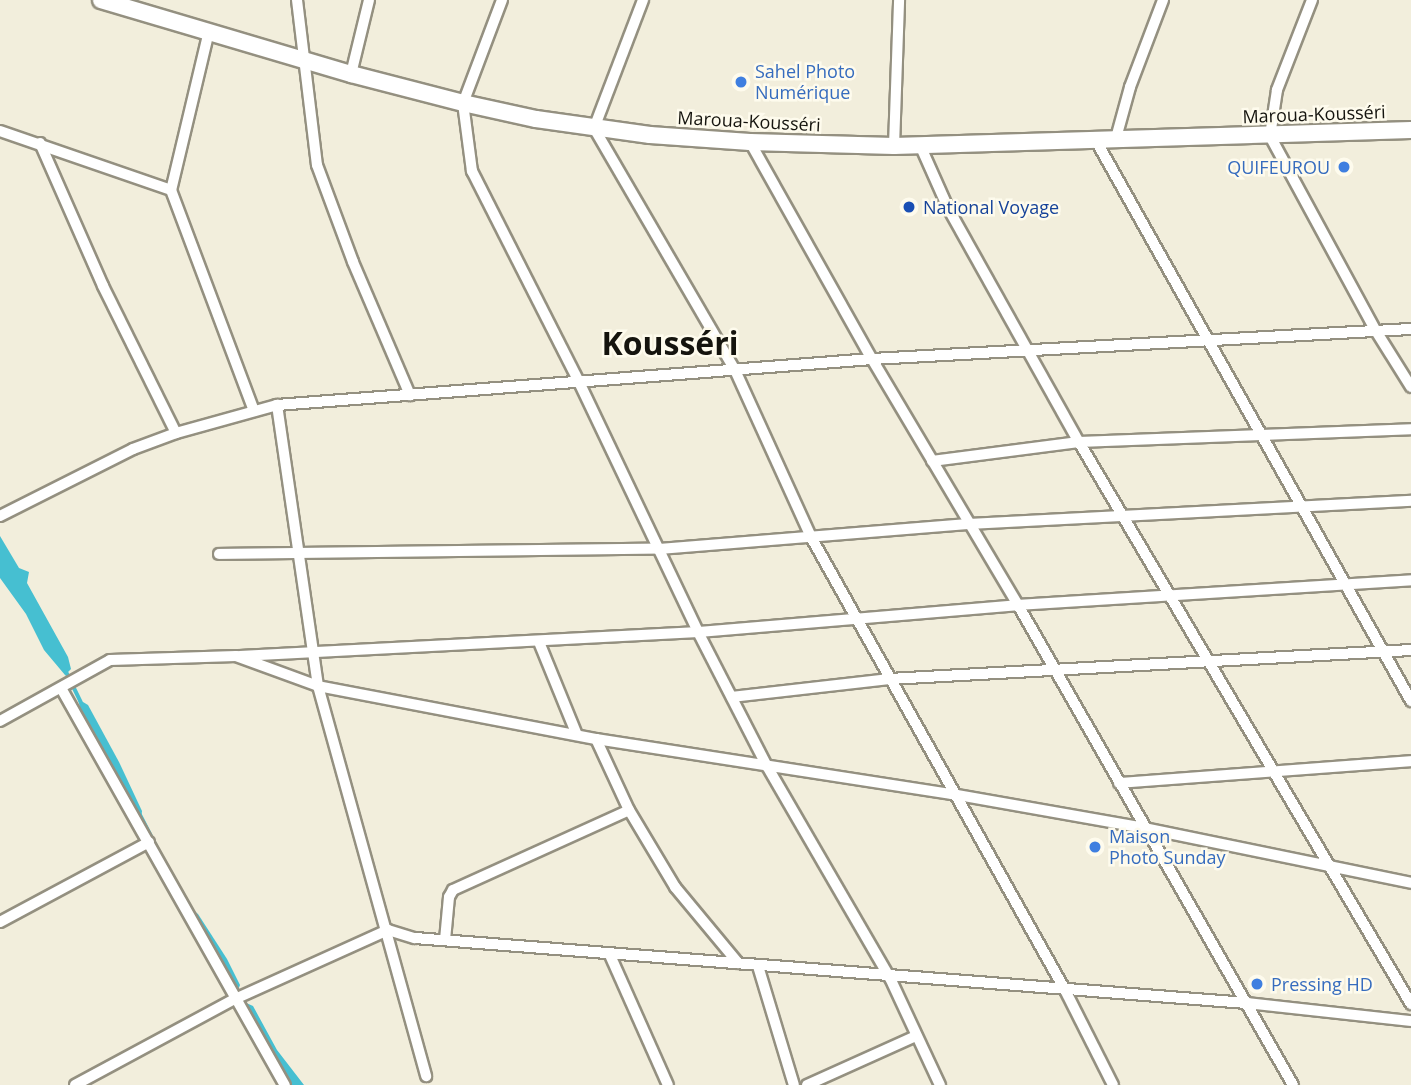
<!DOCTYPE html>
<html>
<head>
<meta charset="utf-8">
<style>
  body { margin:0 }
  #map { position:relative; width:1411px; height:1085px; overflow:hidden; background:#f2eedc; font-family:"Open Sans",sans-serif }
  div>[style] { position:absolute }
  .water>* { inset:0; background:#46bfd1 }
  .stream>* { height:3.5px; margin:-1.75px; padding:0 1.75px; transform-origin:1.75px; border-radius:1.75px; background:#46bfd1 }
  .roads { filter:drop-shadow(2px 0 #949080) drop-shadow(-2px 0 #949080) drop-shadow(0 2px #949080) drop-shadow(0 -2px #949080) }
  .minor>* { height:10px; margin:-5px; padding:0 5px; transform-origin:5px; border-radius:5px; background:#fff }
  .trunk>* { height:16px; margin:-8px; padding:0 8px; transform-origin:8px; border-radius:8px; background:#fff }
  .dots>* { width:19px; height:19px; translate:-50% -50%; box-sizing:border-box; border:4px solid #fefbed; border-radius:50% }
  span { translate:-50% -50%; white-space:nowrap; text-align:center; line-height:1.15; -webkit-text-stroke:5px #fefbed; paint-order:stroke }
  .shop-label { font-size:18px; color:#366cbe }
  .left { translate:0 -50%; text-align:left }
  .right { translate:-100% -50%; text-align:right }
  .street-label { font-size:18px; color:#15140e }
  .transit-label { font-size:18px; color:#164399 }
  .town-label { font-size:32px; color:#15140e; font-weight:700 }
</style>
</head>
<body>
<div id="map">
  <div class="water">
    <i style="clip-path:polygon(0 536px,19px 568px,29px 572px,27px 583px,68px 657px,71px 669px,65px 675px,44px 650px,26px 614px,0 578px)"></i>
    <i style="clip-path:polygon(78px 699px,88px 705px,119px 762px,142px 811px,141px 820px,82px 717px)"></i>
    <i style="clip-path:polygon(190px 908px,198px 914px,227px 959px,240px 985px,238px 990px,232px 985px)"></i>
    <i style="clip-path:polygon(244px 1002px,253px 1006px,277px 1050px,304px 1085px,289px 1085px,243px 1005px)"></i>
  </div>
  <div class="stream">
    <i style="left:66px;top:671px;width:34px;rotate:64deg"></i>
    <i style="left:140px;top:814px;width:42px;rotate:62.8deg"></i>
  </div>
  <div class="roads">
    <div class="minor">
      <i style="left:297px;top:0;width:166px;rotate:83.1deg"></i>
      <i style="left:317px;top:165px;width:103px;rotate:69.6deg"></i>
      <i style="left:353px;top:262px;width:145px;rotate:66.8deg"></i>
      <i style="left:502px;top:0;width:110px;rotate:110.7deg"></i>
      <i style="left:463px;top:103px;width:69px;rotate:82.5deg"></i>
      <i style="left:472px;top:171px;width:237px;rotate:63.1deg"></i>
      <i style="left:579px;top:382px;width:277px;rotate:64.5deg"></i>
      <i style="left:698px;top:632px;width:151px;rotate:62.8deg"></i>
      <i style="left:767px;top:766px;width:245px;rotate:59.9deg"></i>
      <i style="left:890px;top:978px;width:118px;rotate:65deg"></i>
      <i style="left:643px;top:0;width:137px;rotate:110.9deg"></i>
      <i style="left:594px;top:128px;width:280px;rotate:59.8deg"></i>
      <i style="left:735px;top:370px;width:183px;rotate:65.5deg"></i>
      <i style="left:811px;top:537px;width:519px;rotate:60.72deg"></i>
      <i style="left:1065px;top:990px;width:106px;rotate:63.2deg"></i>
      <i style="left:1312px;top:0;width:97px;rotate:111.3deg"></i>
      <i style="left:1277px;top:90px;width:47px;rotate:98.7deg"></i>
      <i style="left:1270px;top:136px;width:222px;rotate:61.5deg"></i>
      <i style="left:1376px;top:331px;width:66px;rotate:58deg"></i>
      <i style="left:209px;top:31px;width:163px;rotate:103.4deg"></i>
      <i style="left:171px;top:190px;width:236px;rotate:69.4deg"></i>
      <i style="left:351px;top:74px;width:76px;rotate:-76.3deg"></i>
      <i style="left:0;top:131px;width:181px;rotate:19deg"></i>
      <i style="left:1116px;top:138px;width:53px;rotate:-74.6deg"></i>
      <i style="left:1130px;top:87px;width:93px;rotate:-69.2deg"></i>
      <i style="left:1095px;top:139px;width:645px;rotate:60.65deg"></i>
      <i style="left:750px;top:142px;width:249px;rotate:60.7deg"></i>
      <i style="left:872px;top:359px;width:286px;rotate:59.3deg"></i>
      <i style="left:1018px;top:605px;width:553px;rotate:60.19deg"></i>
      <i style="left:40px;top:143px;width:156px;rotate:66.2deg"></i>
      <i style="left:103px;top:286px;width:164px;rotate:63.6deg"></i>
      <i style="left:920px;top:145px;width:69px;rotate:66deg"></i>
      <i style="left:948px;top:208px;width:268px;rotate:60.8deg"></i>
      <i style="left:1079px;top:442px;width:653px;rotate:59.43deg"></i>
      <i style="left:894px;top:146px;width:146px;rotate:-88deg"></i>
      <i style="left:277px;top:405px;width:284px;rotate:81.7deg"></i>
      <i style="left:318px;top:686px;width:405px;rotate:74.5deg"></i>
      <i style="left:932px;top:461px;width:148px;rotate:-7.4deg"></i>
      <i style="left:1079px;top:442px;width:332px;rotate:-2.2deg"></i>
      <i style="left:0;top:516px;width:149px;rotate:-26.7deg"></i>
      <i style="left:133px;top:449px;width:46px;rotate:-20.4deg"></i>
      <i style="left:176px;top:433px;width:105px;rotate:-15.5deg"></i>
      <i style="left:277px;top:405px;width:597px;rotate:-4.42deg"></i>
      <i style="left:872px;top:359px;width:540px;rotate:-3.19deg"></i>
      <i style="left:219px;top:554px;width:439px;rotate:-0.7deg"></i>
      <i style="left:658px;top:549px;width:312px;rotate:-4.6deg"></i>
      <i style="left:969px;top:524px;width:443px;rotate:-3deg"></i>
      <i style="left:539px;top:642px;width:100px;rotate:67.8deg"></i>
      <i style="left:240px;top:656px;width:459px;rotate:-3deg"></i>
      <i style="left:698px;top:632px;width:321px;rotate:-4.8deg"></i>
      <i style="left:1018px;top:605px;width:394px;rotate:-3.6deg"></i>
      <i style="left:61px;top:688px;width:456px;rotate:60.6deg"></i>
      <i style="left:732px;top:697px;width:158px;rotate:-6.5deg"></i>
      <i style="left:889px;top:679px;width:523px;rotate:-3.18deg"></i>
      <i style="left:0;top:721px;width:126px;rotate:-29deg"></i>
      <i style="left:110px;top:660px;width:126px;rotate:-1.8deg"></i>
      <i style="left:236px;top:656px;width:87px;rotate:20.1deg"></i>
      <i style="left:318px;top:686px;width:283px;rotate:10.8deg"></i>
      <i style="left:596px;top:739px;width:360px;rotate:8.8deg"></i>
      <i style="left:952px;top:794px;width:195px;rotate:10deg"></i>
      <i style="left:1144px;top:828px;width:273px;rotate:11.6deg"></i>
      <i style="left:596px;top:739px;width:78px;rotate:65.1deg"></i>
      <i style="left:629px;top:810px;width:90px;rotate:59.1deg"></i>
      <i style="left:675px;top:887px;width:99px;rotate:50.3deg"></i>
      <i style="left:1119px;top:783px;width:293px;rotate:-4.3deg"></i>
      <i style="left:0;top:922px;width:169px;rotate:-28.2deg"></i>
      <i style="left:445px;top:940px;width:43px;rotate:-84.7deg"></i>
      <i style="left:449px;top:897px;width:8px;rotate:-60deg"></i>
      <i style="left:453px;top:890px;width:193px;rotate:-24.4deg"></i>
      <i style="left:610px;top:955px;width:142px;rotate:66deg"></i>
      <i style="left:758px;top:966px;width:124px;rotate:73.2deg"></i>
      <i style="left:75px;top:1085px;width:182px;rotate:-28.3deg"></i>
      <i style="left:235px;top:999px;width:168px;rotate:-24.3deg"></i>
      <i style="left:388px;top:930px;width:28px;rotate:17deg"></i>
      <i style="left:415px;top:938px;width:835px;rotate:4.47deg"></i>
      <i style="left:1247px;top:1003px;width:165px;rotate:6.3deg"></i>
      <i style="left:807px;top:1085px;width:120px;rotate:-24.2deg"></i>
    </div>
    <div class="trunk">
      <i style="left:101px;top:0;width:261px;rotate:16.5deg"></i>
      <i style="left:351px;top:74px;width:116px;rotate:14.5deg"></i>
      <i style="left:463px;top:103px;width:75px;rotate:12.4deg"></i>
      <i style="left:536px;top:119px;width:115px;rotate:8deg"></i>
      <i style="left:650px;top:135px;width:100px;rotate:4deg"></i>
      <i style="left:750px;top:142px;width:144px;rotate:1.6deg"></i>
      <i style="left:894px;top:146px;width:517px;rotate:-1.77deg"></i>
    </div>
  </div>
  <div class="dots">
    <i style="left:741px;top:82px;background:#3f7fe0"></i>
    <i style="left:1344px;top:167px;background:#3f7fe0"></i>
    <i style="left:909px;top:207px;background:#1a4fb4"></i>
    <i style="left:1095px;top:847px;background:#3f7fe0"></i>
    <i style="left:1257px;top:984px;background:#3f7fe0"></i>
  </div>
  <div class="shop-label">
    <span class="left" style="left:755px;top:82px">Sahel Photo<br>Numérique</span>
    <span class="right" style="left:1330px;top:167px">QUIFEUROU</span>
    <span class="left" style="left:1109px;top:847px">Maison<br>Photo Sunday</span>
    <span class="left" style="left:1271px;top:984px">Pressing HD</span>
  </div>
  <div class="street-label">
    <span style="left:1314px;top:114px;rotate:-2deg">Maroua-Kousséri</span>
    <span style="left:749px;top:121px;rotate:3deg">Maroua-Kousséri</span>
  </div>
  <div class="transit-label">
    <span class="left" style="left:923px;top:207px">National Voyage</span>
  </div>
  <div class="town-label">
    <span style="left:670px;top:343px">Kousséri</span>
  </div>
</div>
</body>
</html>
